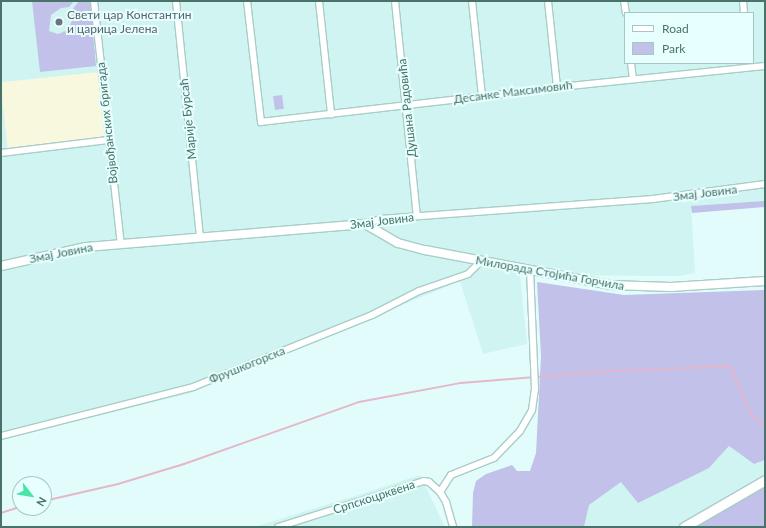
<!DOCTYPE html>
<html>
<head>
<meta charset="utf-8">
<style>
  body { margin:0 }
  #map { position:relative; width:766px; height:528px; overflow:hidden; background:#e2fcfc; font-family:Lato,sans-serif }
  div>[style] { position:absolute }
  .residential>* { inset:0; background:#d0f4f1 }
  .education>* { inset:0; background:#f8f8df; transform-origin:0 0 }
  .green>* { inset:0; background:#c1c1e9; transform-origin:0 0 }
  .stream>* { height:2px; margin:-1px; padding:0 1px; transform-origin:1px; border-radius:1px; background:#e5b7cc }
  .roads { filter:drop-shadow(1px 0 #a9cdc7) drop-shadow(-1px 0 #a9cdc7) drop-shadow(0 1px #a9cdc7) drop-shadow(0 -1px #a9cdc7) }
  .minor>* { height:6px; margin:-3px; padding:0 3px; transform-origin:3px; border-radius:3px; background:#fff }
  .tertiary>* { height:8px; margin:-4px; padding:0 4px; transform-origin:4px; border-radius:4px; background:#fff }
  .secondary>* { height:9px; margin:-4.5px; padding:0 4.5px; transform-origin:4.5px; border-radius:4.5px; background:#fff }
  .dots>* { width:11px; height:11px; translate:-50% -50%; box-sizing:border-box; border:2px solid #e8ffff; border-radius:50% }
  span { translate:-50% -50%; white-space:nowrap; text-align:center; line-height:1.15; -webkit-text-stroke:4px #e8ffff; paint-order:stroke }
  .worship-label { font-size:12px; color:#5b616d }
  .left { translate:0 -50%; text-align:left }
  .street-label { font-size:12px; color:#497369 }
  .frame { position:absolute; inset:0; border:2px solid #497369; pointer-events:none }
  .legend { position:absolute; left:624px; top:12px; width:130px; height:52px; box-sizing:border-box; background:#e8ffff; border:1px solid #a8c7c3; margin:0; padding:5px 7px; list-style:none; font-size:12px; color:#497369 }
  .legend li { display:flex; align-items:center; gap:8px; height:20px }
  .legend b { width:20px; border:1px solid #a8c7c3 }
  .north { position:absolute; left:12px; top:476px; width:40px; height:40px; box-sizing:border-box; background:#e8ffff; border:1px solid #a8c7c3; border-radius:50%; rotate:121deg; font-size:11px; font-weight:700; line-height:16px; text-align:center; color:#497369 }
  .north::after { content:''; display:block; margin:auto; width:14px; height:18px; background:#47e6a8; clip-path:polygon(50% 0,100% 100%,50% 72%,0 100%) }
</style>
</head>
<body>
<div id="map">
  <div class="residential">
    <i style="clip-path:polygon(evenodd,1px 1px,765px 1px,765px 201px,691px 206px,695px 273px,679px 276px,520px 275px,527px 344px,483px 354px,460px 281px,191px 393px,1px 440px,1px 1px,625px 13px,753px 13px,753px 63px,625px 63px,625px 13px)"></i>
    <i style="clip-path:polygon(729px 446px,754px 464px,765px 460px,765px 527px,584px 527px,589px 505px,621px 482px,709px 468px)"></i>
    <i style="clip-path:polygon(420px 475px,445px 527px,254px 527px,371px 491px)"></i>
  </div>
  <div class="education">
    <i style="left:99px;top:72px;width:66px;height:99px;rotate:84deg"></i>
  </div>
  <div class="green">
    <i style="clip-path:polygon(32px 1px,74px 1px,69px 7px,61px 8px,51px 15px,49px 31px,58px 34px,68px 30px,73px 18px,72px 10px,79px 1px,90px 1px,96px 66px,40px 72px)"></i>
    <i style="left:282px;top:95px;width:14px;height:9px;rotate:82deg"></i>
    <i style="clip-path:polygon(765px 201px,765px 207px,692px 213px,691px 206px)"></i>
    <i style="clip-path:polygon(537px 282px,624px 295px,765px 290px,765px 460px,754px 464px,729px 446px,709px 468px,638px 503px,621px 482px,589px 505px,584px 527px,472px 527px,473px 493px,476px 481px,486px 474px,512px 465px,517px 471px,530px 471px,536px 453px,541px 356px)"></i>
    <i style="clip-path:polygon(765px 486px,765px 527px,693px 527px)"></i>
  </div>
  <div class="stream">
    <i style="left:44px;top:501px;width:76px;rotate:-12.9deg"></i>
    <i style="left:118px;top:484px;width:69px;rotate:-16.9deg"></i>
    <i style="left:184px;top:464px;width:186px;rotate:-19.5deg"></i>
    <i style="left:359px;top:402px;width:104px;rotate:-10.6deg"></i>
    <i style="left:461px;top:383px;width:135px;rotate:-4.7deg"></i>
    <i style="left:596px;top:372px;width:134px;rotate:-2.6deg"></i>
    <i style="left:730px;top:366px;width:46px;rotate:66.8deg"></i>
    <i style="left:748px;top:408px;width:9px;rotate:58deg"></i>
    <i style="left:753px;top:416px;width:16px;rotate:40deg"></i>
    <i style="left:1px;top:513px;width:20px;rotate:-18deg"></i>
  </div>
  <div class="roads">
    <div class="minor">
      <i style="left:94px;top:1px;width:244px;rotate:83.7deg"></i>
      <i style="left:176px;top:1px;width:237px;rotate:84.2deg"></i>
      <i style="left:247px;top:1px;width:122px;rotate:83.4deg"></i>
      <i style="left:261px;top:122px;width:311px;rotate:-6.6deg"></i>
      <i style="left:570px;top:86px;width:196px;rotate:-5.9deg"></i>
      <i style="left:319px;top:1px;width:114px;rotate:83.9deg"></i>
      <i style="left:395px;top:1px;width:216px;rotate:84.2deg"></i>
      <i style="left:472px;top:1px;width:96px;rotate:84deg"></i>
      <i style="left:548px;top:1px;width:86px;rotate:84deg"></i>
      <i style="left:624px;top:1px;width:12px;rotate:81deg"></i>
      <i style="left:743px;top:1px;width:12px;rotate:85deg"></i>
      <i style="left:631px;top:63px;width:16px;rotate:83deg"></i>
      <i style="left:1px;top:153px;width:109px;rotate:-6.9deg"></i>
      <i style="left:365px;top:224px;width:16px;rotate:-18deg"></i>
      <i style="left:380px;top:219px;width:274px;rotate:-4.2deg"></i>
      <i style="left:653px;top:199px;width:113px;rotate:-7.6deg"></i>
      <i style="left:1px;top:436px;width:198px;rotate:-14.3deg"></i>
      <i style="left:193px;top:387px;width:193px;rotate:-21.9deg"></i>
      <i style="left:372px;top:315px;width:53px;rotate:-27.1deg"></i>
      <i style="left:419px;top:291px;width:52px;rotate:-19.1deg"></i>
      <i style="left:468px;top:274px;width:18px;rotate:-45deg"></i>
      <i style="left:440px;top:492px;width:20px;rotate:-57deg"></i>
      <i style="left:451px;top:475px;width:46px;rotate:-21.6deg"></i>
      <i style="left:494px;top:458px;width:37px;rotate:-46deg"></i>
      <i style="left:520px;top:431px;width:24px;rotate:-60deg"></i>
      <i style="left:532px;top:410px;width:21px;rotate:-82deg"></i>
      <i style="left:535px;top:389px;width:119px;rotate:-92.4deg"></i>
      <i style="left:278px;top:527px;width:153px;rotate:-17.5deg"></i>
      <i style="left:424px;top:481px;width:5px;rotate:11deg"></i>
      <i style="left:429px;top:482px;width:15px;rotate:42deg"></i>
      <i style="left:440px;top:492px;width:12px;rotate:59deg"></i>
      <i style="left:446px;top:502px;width:26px;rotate:74deg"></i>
    </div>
    <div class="tertiary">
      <i style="left:1px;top:266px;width:87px;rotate:-12.6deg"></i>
      <i style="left:86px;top:247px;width:280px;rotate:-4.7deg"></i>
      <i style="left:365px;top:224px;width:38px;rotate:30deg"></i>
      <i style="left:398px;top:243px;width:28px;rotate:15deg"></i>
      <i style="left:425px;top:250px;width:188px;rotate:10.7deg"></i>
      <i style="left:610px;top:285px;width:61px;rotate:1.9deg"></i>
      <i style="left:671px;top:287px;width:94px;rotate:-3.7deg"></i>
    </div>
    <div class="secondary">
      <i style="left:684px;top:527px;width:94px;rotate:-30.1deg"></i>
    </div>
  </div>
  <div class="dots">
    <i style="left:59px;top:22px;background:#6b7280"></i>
  </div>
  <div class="worship-label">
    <span class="left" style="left:67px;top:22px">Свети цар Константин<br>и царица Јелена</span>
  </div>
  <div class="street-label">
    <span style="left:513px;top:92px;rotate:-7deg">Десанке Максимовић</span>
    <span style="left:407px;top:108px;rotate:-96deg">Душана Радовића</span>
    <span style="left:188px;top:119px;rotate:-96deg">Марије Бурсаћ</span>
    <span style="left:107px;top:123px;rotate:-96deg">Војвођанских бригада</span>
    <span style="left:705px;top:193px;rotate:-7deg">Змај Јовина</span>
    <span style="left:382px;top:221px;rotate:-7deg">Змај Јовина</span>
    <span style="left:61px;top:253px;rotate:-11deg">Змај Јовина</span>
    <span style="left:550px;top:273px;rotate:10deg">Милорада Стојића Горчила</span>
    <span style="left:247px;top:365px;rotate:-22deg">Фрушкогорска</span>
    <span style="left:374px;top:497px;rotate:-18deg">Српскоцрквена</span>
  </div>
  <div class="frame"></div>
  <ul class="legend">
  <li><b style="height:5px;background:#fff"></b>Road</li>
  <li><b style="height:11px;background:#c1c1e9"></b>Park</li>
  </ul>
  <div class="north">N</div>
</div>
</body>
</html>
